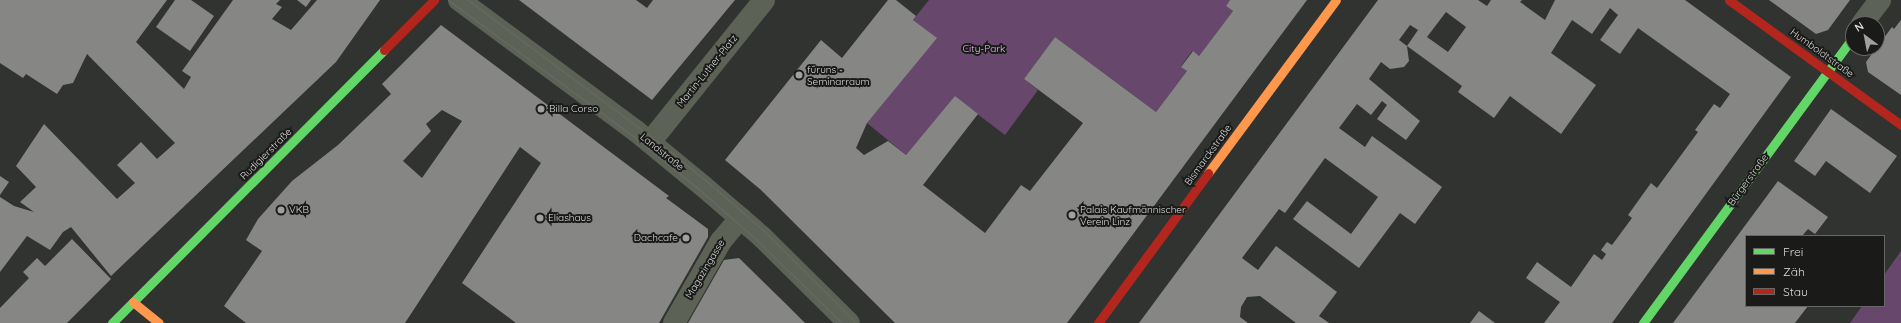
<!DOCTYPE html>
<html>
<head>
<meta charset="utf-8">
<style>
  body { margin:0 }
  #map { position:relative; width:1901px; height:323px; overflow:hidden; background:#313330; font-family:Quicksand,sans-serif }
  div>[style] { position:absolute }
  .green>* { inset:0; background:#67486c }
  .building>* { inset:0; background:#868785 }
  .street>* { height:22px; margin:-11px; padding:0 11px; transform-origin:11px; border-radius:11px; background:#5c6356 }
  .fast>* { height:9px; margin:-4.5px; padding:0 4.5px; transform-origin:4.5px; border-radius:4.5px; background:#63d668 }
  .slow>* { height:9px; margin:-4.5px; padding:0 4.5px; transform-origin:4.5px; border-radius:4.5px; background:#ff974d }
  .jam>* { height:9px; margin:-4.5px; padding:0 4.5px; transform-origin:4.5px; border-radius:4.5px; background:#b3261e }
  .tram>* { height:1px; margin:-0.5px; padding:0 0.5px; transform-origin:0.5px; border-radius:0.5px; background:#676b64 }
  .dots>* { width:11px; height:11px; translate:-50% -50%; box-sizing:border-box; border:2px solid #1a1b19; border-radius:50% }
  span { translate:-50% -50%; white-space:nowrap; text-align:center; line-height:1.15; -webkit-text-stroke:4px #1a1b19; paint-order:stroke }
  .park-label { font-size:10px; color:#f3affb }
  .street-label { font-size:10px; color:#dadcd9 }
  .poi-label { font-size:10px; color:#dadcd9 }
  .left { translate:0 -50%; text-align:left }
  .right { translate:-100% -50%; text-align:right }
  .legend { position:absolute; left:1745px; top:235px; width:140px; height:72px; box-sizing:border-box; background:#1a1b19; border:1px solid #676866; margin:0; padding:5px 7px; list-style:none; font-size:12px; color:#dadcd9 }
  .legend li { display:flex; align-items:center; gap:8px; height:20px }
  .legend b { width:20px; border:1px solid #676866 }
  .north { position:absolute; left:1845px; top:16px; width:40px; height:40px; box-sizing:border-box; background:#1a1b19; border:1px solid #676866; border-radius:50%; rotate:328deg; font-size:11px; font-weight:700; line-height:16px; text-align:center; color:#dadcd9 }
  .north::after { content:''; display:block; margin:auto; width:14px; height:18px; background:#9fa19e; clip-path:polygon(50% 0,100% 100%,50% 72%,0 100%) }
</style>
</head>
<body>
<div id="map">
  <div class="green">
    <i style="clip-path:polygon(929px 0,1230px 0,1226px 6px,1233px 11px,1199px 56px,1192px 51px,1181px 66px,1187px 71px,1156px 112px,1055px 37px,1024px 79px,1038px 90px,1005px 135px,955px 97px,906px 155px,867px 123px,936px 38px,913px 20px)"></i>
    <i style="clip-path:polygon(1901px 251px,1901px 323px,1850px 323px,1862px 306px,1884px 306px,1884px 275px)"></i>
  </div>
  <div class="building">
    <i style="clip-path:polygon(0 0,167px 0,136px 42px,184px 89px,191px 77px,182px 71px,233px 0,280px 0,276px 4px,282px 7px,272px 19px,291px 30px,317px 0,380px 0,336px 62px,111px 276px,71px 227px,63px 232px,50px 250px,27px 236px,0 272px,0 197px,14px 206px,34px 212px,20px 202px,36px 187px,16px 166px,44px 124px,117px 199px,135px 183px,117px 165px,141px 142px,157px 159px,175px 143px,87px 54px,73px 83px,63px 85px,57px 94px,26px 74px,23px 78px,0 63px)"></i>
    <i style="clip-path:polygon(175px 0,191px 0,214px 16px,190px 51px,156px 27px)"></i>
    <i style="clip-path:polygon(297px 0,311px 0,306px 7px)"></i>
    <i style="clip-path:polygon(519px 0,636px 0,647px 8px,653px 0,735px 0,652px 100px)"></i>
    <i style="clip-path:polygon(888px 0,896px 0,916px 16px,913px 20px,937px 38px,867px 123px,856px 148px,864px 155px,888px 141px,906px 155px,955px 96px,978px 114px,923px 185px,985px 233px,1021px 185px,1030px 191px,1083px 123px,1024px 79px,1055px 37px,1156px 112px,1187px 71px,1181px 67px,1193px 51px,1199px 56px,1233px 11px,1226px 6px,1230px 0,1307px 0,1067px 323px,895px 323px,761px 190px,725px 160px,821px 40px,842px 58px)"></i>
    <i style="clip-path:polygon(evenodd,1378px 0,1478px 0,1487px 6px,1491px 0,1522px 0,1520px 2px,1545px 20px,1555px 0,1685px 0,1791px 77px,1612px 323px,1544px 323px,1560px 302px,1526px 278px,1537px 262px,1571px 287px,1594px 254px,1602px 260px,1606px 254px,1601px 250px,1607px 242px,1612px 245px,1632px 218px,1628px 215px,1651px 183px,1657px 188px,1698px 132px,1695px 130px,1714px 104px,1720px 108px,1730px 94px,1638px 28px,1620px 54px,1600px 40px,1618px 15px,1610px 8px,1592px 34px,1572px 20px,1551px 53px,1596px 85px,1561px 134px,1510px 96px,1494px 118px,1458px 92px,1462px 86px,1407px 46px,1418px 30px,1410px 25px,1399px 40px,1407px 46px,1409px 61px,1404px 67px,1390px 69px,1381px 62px,1369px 79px,1420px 121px,1406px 140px,1377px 119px,1387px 105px,1382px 101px,1371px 115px,1357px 104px,1339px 128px,1365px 147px,1372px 136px,1442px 187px,1415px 224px,1400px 213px,1359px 268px,1293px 219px,1307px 201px,1351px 234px,1378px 197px,1325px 158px,1285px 213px,1279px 209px,1242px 258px,1258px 270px,1276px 246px,1337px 292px,1319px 316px,1329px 323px,1296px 323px,1260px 296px,1247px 297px,1241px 307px,1240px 317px,1248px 323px,1139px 323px,1378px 0,1446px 12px,1466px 27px,1448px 52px,1427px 37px,1446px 12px)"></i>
    <i style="clip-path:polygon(1769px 0,1850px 0,1828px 30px,1816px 34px)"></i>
    <i style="clip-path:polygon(1901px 20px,1901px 95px,1868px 72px,1866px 62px,1892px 27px,1894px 29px)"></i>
    <i style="clip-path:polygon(evenodd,441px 25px,669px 196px,666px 198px,708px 229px,708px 237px,659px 323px,516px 323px,462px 283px,541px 163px,520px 147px,405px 323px,246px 323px,224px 306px,262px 251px,246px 240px,258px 219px,292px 181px,338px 145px,391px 94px,382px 84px,441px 25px,442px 110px,462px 121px,422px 178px,403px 161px,431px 131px,426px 124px,442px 110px)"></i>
    <i style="clip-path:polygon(1831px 109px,1897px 156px,1870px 193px,1826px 161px,1815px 176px,1794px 161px)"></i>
    <i style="clip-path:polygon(0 176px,9px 182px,0 195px)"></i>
    <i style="clip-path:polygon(1778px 181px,1828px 217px,1815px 234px,1808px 229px,1802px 236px,1746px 236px,1746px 306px,1808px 306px,1795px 323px,1673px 323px)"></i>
    <i style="clip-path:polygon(72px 239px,111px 279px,67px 323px,0 323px,0 308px,29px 278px,23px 272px,37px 258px,45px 266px)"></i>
    <i style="clip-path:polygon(739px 258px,787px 305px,805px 323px,688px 323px,724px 260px)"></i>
    <i style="clip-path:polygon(1479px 311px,1495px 323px,1470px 323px)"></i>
  </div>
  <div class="street">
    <i style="left:459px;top:0;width:220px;rotate:36.5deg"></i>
    <i style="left:636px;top:131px;width:87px;rotate:39.4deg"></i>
    <i style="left:703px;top:186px;width:78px;rotate:40.8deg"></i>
    <i style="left:762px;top:237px;width:122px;rotate:44.7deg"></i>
    <i style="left:1862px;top:24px;width:30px;rotate:-53deg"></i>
    <i style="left:650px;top:142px;width:182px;rotate:-51.2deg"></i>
    <i style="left:674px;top:323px;width:95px;rotate:-60.2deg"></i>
    <i style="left:721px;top:241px;width:30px;rotate:-50deg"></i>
  </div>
  <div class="fast">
    <i style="left:112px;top:323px;width:385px;rotate:-45.1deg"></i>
    <i style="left:1643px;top:323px;width:355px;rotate:-53.7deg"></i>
  </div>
  <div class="slow">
    <i style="left:1208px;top:173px;width:215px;rotate:-53.5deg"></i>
    <i style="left:133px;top:302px;width:33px;rotate:39deg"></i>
  </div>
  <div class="jam">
    <i style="left:1729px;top:0;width:213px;rotate:36deg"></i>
    <i style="left:384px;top:50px;width:71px;rotate:-45deg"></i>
    <i style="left:1098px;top:323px;width:186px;rotate:-53.7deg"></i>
  </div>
  <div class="tram">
    <i style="left:448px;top:0;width:228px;rotate:36.3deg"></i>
    <i style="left:632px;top:135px;width:87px;rotate:39deg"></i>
    <i style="left:700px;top:190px;width:79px;rotate:41.4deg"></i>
    <i style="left:759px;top:242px;width:116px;rotate:44.3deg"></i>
    <i style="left:468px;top:0;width:247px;rotate:36.8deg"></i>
    <i style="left:666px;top:148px;width:66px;rotate:39.5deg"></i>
    <i style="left:717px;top:190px;width:64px;rotate:41.2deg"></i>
    <i style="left:765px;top:232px;width:129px;rotate:45deg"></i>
  </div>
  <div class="dots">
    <i style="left:799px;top:75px;background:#9fa19e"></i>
    <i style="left:541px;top:109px;background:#9fa19e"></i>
    <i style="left:281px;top:210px;background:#9fa19e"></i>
    <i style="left:1072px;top:215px;background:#9fa19e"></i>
    <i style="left:540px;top:218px;background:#9fa19e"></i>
    <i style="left:686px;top:238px;background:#9fa19e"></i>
  </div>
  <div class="park-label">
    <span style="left:984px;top:49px">City-Park</span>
  </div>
  <div class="street-label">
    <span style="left:1822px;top:53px;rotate:36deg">Humboldtstraße</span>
    <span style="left:707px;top:71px;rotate:-51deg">Martin-Luther-Platz</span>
    <span style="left:662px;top:152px;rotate:39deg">Landstraße</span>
    <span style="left:266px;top:154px;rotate:-45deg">Rudigierstraße</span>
    <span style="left:1208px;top:155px;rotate:-54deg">Bismarckstraße</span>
    <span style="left:1748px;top:180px;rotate:-54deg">Bürgerstraße</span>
    <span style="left:705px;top:269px;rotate:-59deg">Magazingasse</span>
  </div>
  <div class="poi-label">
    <span class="left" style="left:807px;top:75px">füruns -<br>Seminarraum</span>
    <span class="left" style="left:549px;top:109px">Billa Corso</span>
    <span class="left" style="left:1080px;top:215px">Palais Kaufmännischer<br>Verein Linz</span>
    <span class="left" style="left:289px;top:210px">VKB</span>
    <span class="left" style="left:548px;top:218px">Eliashaus</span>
    <span class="right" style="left:678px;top:238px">Dachcafe</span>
  </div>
  <ul class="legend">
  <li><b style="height:5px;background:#63d668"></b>Frei</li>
  <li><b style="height:5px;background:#ff974d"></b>Zäh</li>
  <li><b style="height:5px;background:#b3261e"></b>Stau</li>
  </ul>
  <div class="north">N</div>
</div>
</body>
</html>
